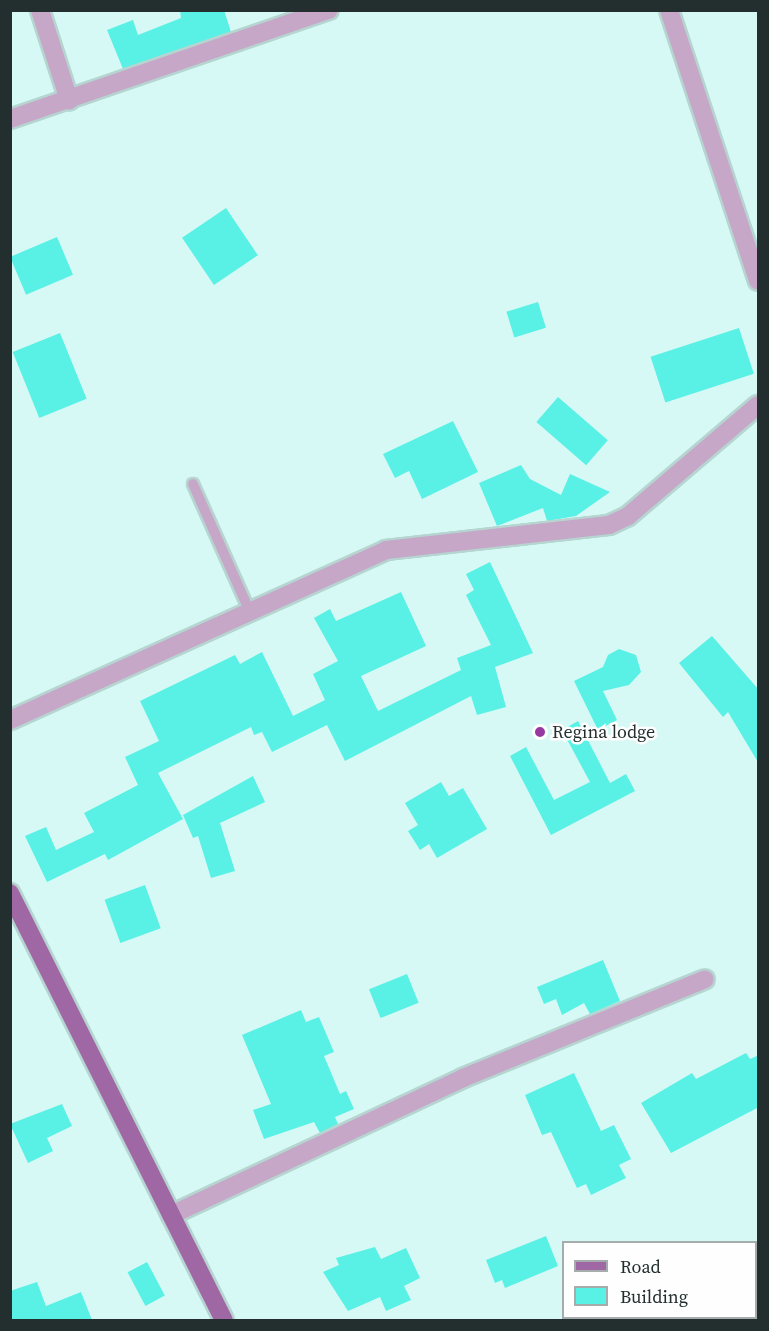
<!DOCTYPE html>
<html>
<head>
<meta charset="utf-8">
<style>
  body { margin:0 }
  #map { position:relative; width:769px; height:1331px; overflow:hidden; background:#d7f9f5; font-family:"Source Serif 4",serif }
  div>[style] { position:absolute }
  .building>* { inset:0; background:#59f1e5; transform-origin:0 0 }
  .roads { filter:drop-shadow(2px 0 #b6d5d1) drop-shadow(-2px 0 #b6d5d1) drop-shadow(0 2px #b6d5d1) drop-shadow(0 -2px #b6d5d1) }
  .lane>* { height:10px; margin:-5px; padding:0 5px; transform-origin:5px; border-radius:5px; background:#c6a7c8 }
  .street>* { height:18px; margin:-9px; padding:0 9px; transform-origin:9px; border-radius:9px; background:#c6a7c8 }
  .primary>* { height:18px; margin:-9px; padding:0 9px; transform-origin:9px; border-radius:9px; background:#9f67a4 }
  .dots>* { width:16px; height:16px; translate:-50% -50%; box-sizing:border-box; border:3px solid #fefefe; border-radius:50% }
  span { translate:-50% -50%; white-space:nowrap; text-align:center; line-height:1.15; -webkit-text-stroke:5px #fefefe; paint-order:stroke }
  .poi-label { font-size:18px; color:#222f2e }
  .left { translate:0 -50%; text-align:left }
  .frame { position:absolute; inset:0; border:12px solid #222f2e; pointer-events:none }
  .legend { position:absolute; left:562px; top:1241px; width:195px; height:78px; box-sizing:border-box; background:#fefefe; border:2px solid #a6abab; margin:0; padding:8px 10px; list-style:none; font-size:18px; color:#222f2e }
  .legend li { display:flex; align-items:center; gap:12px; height:30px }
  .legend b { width:30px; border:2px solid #a6abab }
</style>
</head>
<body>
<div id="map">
  <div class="building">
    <i style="clip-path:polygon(180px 10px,224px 10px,231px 32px,123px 69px,107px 30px,133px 20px,138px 35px,181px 18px)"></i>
    <i style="left:226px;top:208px;width:57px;height:53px;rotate:56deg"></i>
    <i style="left:57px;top:237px;width:41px;height:51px;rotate:67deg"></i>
    <i style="left:538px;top:302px;width:27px;height:33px;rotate:73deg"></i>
    <i style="left:739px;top:328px;width:48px;height:93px;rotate:72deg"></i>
    <i style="left:60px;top:333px;width:71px;height:51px;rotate:68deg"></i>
    <i style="left:558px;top:397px;width:66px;height:33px;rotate:41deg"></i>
    <i style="clip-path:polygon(453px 421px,478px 472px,422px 499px,409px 471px,395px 478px,383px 454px)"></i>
    <i style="clip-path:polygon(521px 465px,530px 479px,561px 495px,570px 474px,610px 492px,576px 516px,547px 521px,543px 508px,497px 526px,479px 483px)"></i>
    <i style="clip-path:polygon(490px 562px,533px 653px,495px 667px,506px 707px,477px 715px,471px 696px,345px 761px,327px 725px,272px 752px,262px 732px,254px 735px,251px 727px,158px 773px,183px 819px,108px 860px,105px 854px,47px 882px,25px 836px,46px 827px,56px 850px,94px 832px,84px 813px,138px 785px,125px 757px,159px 741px,140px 701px,235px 655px,240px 664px,262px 652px,293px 716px,325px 700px,313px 674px,338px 661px,314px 618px,330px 609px,336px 621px,401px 592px,426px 646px,361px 676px,378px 711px,461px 670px,457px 658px,491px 645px,466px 595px,474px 590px,466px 574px)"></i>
    <i style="clip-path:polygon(712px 636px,759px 690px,759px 764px,728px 712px,723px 717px,679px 663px)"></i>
    <i style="clip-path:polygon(619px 649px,636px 655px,641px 672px,629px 685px,603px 691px,617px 720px,598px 730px,574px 681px,603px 667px,608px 655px)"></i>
    <i style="clip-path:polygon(578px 721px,610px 783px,626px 774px,635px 791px,551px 835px,510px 756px,526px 747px,554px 800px,590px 782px,562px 730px)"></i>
    <i style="clip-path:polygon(253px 776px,265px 802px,220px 823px,235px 871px,211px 878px,198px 836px,193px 838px,183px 815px)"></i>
    <i style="clip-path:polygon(441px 782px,449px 796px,463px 788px,487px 829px,437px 858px,429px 844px,420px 850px,408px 831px,418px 825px,405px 803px)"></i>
    <i style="left:145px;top:885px;width:46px;height:43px;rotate:70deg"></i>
    <i style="clip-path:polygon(603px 960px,620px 1001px,590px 1014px,584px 1003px,562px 1015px,556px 999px,544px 1004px,537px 987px)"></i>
    <i style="left:407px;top:974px;width:31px;height:41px;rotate:68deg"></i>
    <i style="clip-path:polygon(301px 1010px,306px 1022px,319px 1017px,334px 1052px,324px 1056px,340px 1094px,346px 1091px,354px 1109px,335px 1117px,338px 1124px,320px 1133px,314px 1122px,264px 1139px,253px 1110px,271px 1104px,242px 1035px)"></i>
    <i style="clip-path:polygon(746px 1053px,750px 1059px,759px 1055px,759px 1107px,671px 1153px,641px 1103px,692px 1073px,696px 1079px)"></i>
    <i style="clip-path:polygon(574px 1073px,601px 1131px,614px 1125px,631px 1159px,619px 1165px,626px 1178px,591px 1195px,586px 1184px,577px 1188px,551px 1132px,542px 1135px,525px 1095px)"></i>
    <i style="clip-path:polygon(62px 1104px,72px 1126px,47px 1138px,53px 1151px,28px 1163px,10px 1124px)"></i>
    <i style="clip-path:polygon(546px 1236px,558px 1266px,505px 1288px,502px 1280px,495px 1283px,486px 1260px)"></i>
    <i style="clip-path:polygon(375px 1247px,381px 1259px,406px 1248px,420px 1278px,404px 1286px,411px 1300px,386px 1311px,380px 1297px,348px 1311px,323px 1272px,339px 1265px,336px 1258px)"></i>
    <i style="left:147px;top:1262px;width:38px;height:22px;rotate:62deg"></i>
    <i style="clip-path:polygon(37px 1282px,46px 1306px,81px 1292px,92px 1320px,10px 1320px,10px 1291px)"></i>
  </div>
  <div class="roads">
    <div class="lane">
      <i style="left:193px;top:484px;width:140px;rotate:66deg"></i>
    </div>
    <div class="street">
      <i style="left:40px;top:10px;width:95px;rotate:72.1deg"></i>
      <i style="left:669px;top:10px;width:285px;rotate:71.8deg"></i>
      <i style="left:10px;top:119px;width:337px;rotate:-18.9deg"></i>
      <i style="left:10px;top:720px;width:413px;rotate:-24.3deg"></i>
      <i style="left:386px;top:550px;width:224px;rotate:-6.4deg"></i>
      <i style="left:609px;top:525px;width:21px;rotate:-25deg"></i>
      <i style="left:628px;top:516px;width:171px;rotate:-40.5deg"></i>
      <i style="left:171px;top:1215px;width:323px;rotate:-25.1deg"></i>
      <i style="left:463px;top:1078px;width:261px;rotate:-22.2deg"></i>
    </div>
    <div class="primary">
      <i style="left:10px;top:893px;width:478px;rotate:63.4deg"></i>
    </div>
  </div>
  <div class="dots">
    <i style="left:540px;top:732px;background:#9738a1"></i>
  </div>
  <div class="poi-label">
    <span class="left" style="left:552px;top:732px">Regina lodge</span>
  </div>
  <div class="frame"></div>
  <ul class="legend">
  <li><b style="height:8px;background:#9f67a4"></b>Road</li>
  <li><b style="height:16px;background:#59f1e5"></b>Building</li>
  </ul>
</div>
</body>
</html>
